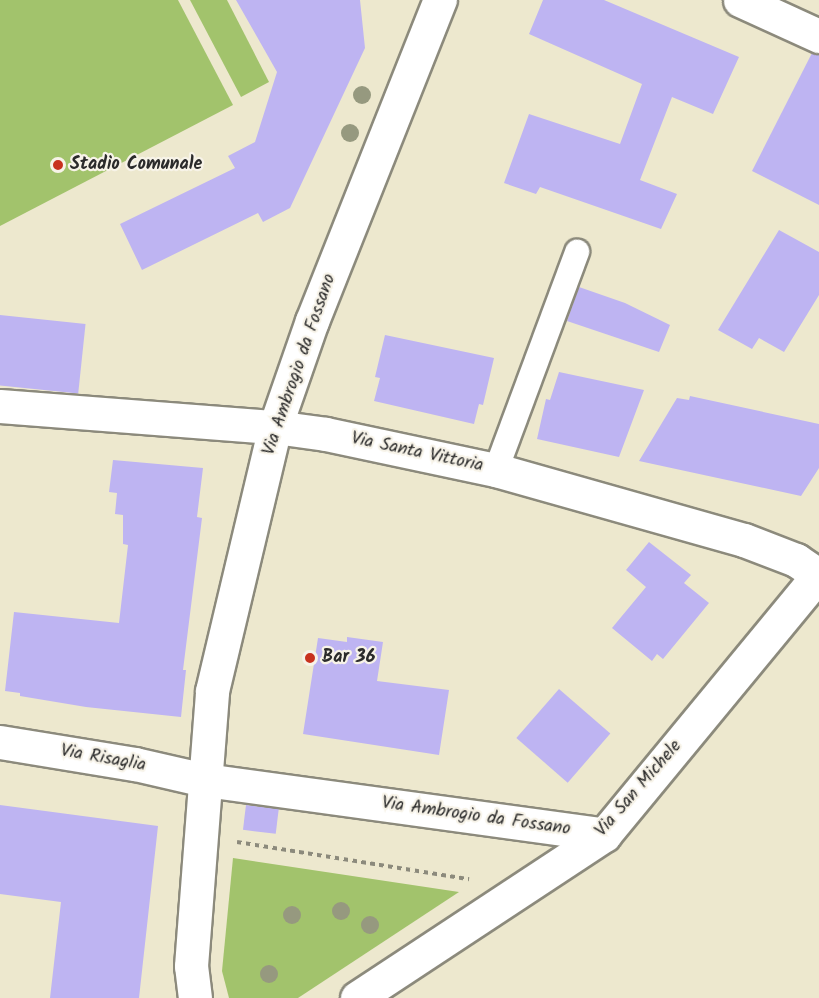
<!DOCTYPE html>
<html>
<head>
<meta charset="utf-8">
<style>
  body { margin:0 }
  #map { position:relative; width:819px; height:998px; overflow:hidden; background:#ede8ce; font-family:Kalam,sans-serif }
  div>[style] { position:absolute }
  .green>* { inset:0; background:#a2c36c }
  .building>* { inset:0; background:#beb4f2; transform-origin:0 0 }
  .path>* { height:4px; margin-top:-2px; transform-origin:0; background:repeating-linear-gradient(90deg,#8c8a7c 0 4.5px,transparent 0 9px) }
  .roads { filter:drop-shadow(2px 0 #8c8a7c) drop-shadow(-2px 0 #8c8a7c) drop-shadow(0 2px #8c8a7c) drop-shadow(0 -2px #8c8a7c) }
  .lane>* { height:24px; margin:-12px; padding:0 12px; transform-origin:12px; border-radius:12px; background:#fff }
  .street>* { height:33px; margin:-16.5px; padding:0 16.5px; transform-origin:16.5px; border-radius:16.5px; background:#fff }
  .trees>* { width:18px; height:18px; margin:-9px; border-radius:50%; background:#96997f }
  .dots>* { width:16px; height:16px; translate:-50% -50%; box-sizing:border-box; border:3px solid #f7f3e8; border-radius:50% }
  span { translate:-50% -50%; white-space:nowrap; text-align:center; line-height:1.15; -webkit-text-stroke:4.5px #f7f3e8; paint-order:stroke }
  .poi-label { font-size:18px; color:#2b2b2b; font-weight:700 }
  .left { translate:0 -50%; text-align:left }
  .street-label { font-size:18px; color:#2b2b2b }
</style>
</head>
<body>
<div id="map">
  <div class="green">
    <i style="clip-path:polygon(0 0,178px 0,233px 105px,0 226px)"></i>
    <i style="clip-path:polygon(190px 0,227px 0,269px 82px,241px 97px)"></i>
    <i style="clip-path:polygon(233px 858px,459px 892px,298px 998px,229px 998px,222px 971px)"></i>
  </div>
  <div class="building">
    <i style="clip-path:polygon(236px 0,360px 0,365px 48px,290px 208px,263px 222px,258px 213px,142px 270px,120px 224px,235px 168px,228px 156px,255px 142px,277px 72px)"></i>
    <i style="clip-path:polygon(543px 0,604px 0,739px 57px,713px 114px,672px 97px,640px 180px,677px 194px,661px 229px,540px 187px,536px 194px,504px 183px,529px 114px,620px 144px,642px 84px,529px 34px)"></i>
    <i style="clip-path:polygon(812px 53px,819px 54px,819px 205px,752px 171px)"></i>
    <i style="clip-path:polygon(779px 230px,819px 252px,819px 295px,784px 352px,759px 338px,752px 349px,718px 330px)"></i>
    <i style="clip-path:polygon(579px 287px,625px 303px,670px 325px,659px 352px,567px 321px)"></i>
    <i style="left:0;top:315px;width:86px;height:70px;rotate:6deg"></i>
    <i style="clip-path:polygon(385px 335px,494px 358px,483px 405px,479px 404px,474px 424px,374px 401px,380px 378px,375px 377px)"></i>
    <i style="clip-path:polygon(559px 372px,644px 390px,619px 457px,537px 439px,546px 399px,550px 400px)"></i>
    <i style="clip-path:polygon(690px 396px,819px 424px,819px 468px,801px 496px,639px 461px,677px 398px,689px 400px)"></i>
    <i style="clip-path:polygon(113px 460px,203px 468px,197px 517px,202px 518px,183px 670px,186px 670px,181px 717px,86px 707px,20px 696px,20px 693px,5px 691px,14px 612px,119px 623px,128px 545px,123px 544px,123px 515px,115px 514px,117px 493px,109px 492px)"></i>
    <i style="clip-path:polygon(649px 542px,691px 575px,684px 583px,709px 603px,663px 659px,657px 654px,652px 661px,612px 628px,646px 587px,626px 570px)"></i>
    <i style="clip-path:polygon(347px 637px,383px 642px,377px 681px,449px 690px,439px 755px,303px 734px,318px 638px,347px 642px)"></i>
    <i style="left:559px;top:689px;width:68px;height:65px;rotate:41deg"></i>
    <i style="clip-path:polygon(0 805px,158px 826px,139px 998px,50px 998px,61px 902px,0 894px)"></i>
    <i style="left:246px;top:805px;width:33px;height:25px;rotate:7deg"></i>
  </div>
  <div class="path">
    <i style="left:237px;top:842px;width:235px;rotate:9.1deg"></i>
  </div>
  <div class="roads">
    <div class="lane">
      <i style="left:496px;top:470px;width:233px;rotate:-69.6deg"></i>
    </div>
    <div class="street">
      <i style="left:740px;top:0;width:87px;rotate:24.5deg"></i>
      <i style="left:0;top:406px;width:276px;rotate:4.4deg"></i>
      <i style="left:275px;top:427px;width:51px;rotate:7.8deg"></i>
      <i style="left:326px;top:434px;width:174px;rotate:12deg"></i>
      <i style="left:496px;top:470px;width:258px;rotate:15.8deg"></i>
      <i style="left:744px;top:540px;width:56px;rotate:21deg"></i>
      <i style="left:796px;top:560px;width:27px;rotate:34deg"></i>
      <i style="left:0;top:742px;width:137px;rotate:9.3deg"></i>
      <i style="left:135px;top:764px;width:72px;rotate:12.9deg"></i>
      <i style="left:205px;top:780px;width:403px;rotate:7.8deg"></i>
      <i style="left:195px;top:998px;width:32px;rotate:-97deg"></i>
      <i style="left:191px;top:966px;width:276px;rotate:-85.6deg"></i>
      <i style="left:212px;top:691px;width:271px;rotate:-76.6deg"></i>
      <i style="left:275px;top:427px;width:112px;rotate:-70.8deg"></i>
      <i style="left:312px;top:321px;width:346px;rotate:-68.3deg"></i>
      <i style="left:357px;top:998px;width:296px;rotate:-33.4deg"></i>
      <i style="left:604px;top:835px;width:338px;rotate:-50.5deg"></i>
    </div>
  </div>
  <div class="trees">
    <i style="left:362px;top:95px"></i>
    <i style="left:350px;top:133px"></i>
    <i style="left:341px;top:911px"></i>
    <i style="left:292px;top:915px"></i>
    <i style="left:370px;top:925px"></i>
    <i style="left:269px;top:974px"></i>
  </div>
  <div class="dots">
    <i style="left:58px;top:165px;background:#c8321e"></i>
    <i style="left:310px;top:658px;background:#c8321e"></i>
  </div>
  <div class="poi-label">
    <span class="left" style="left:70px;top:165px">Stadio Comunale</span>
    <span class="left" style="left:322px;top:658px">Bar 36</span>
  </div>
  <div class="street-label">
    <span style="left:300px;top:365px;rotate:-71deg">Via Ambrogio da Fossano</span>
    <span style="left:417px;top:453px;rotate:12deg">Via Santa Vittoria</span>
    <span style="left:103px;top:759px;rotate:10deg">Via Risaglia</span>
    <span style="left:639px;top:789px;rotate:-49deg">Via San Michele</span>
    <span style="left:476px;top:817px;rotate:8deg">Via Ambrogio da Fossano</span>
  </div>
</div>
</body>
</html>
